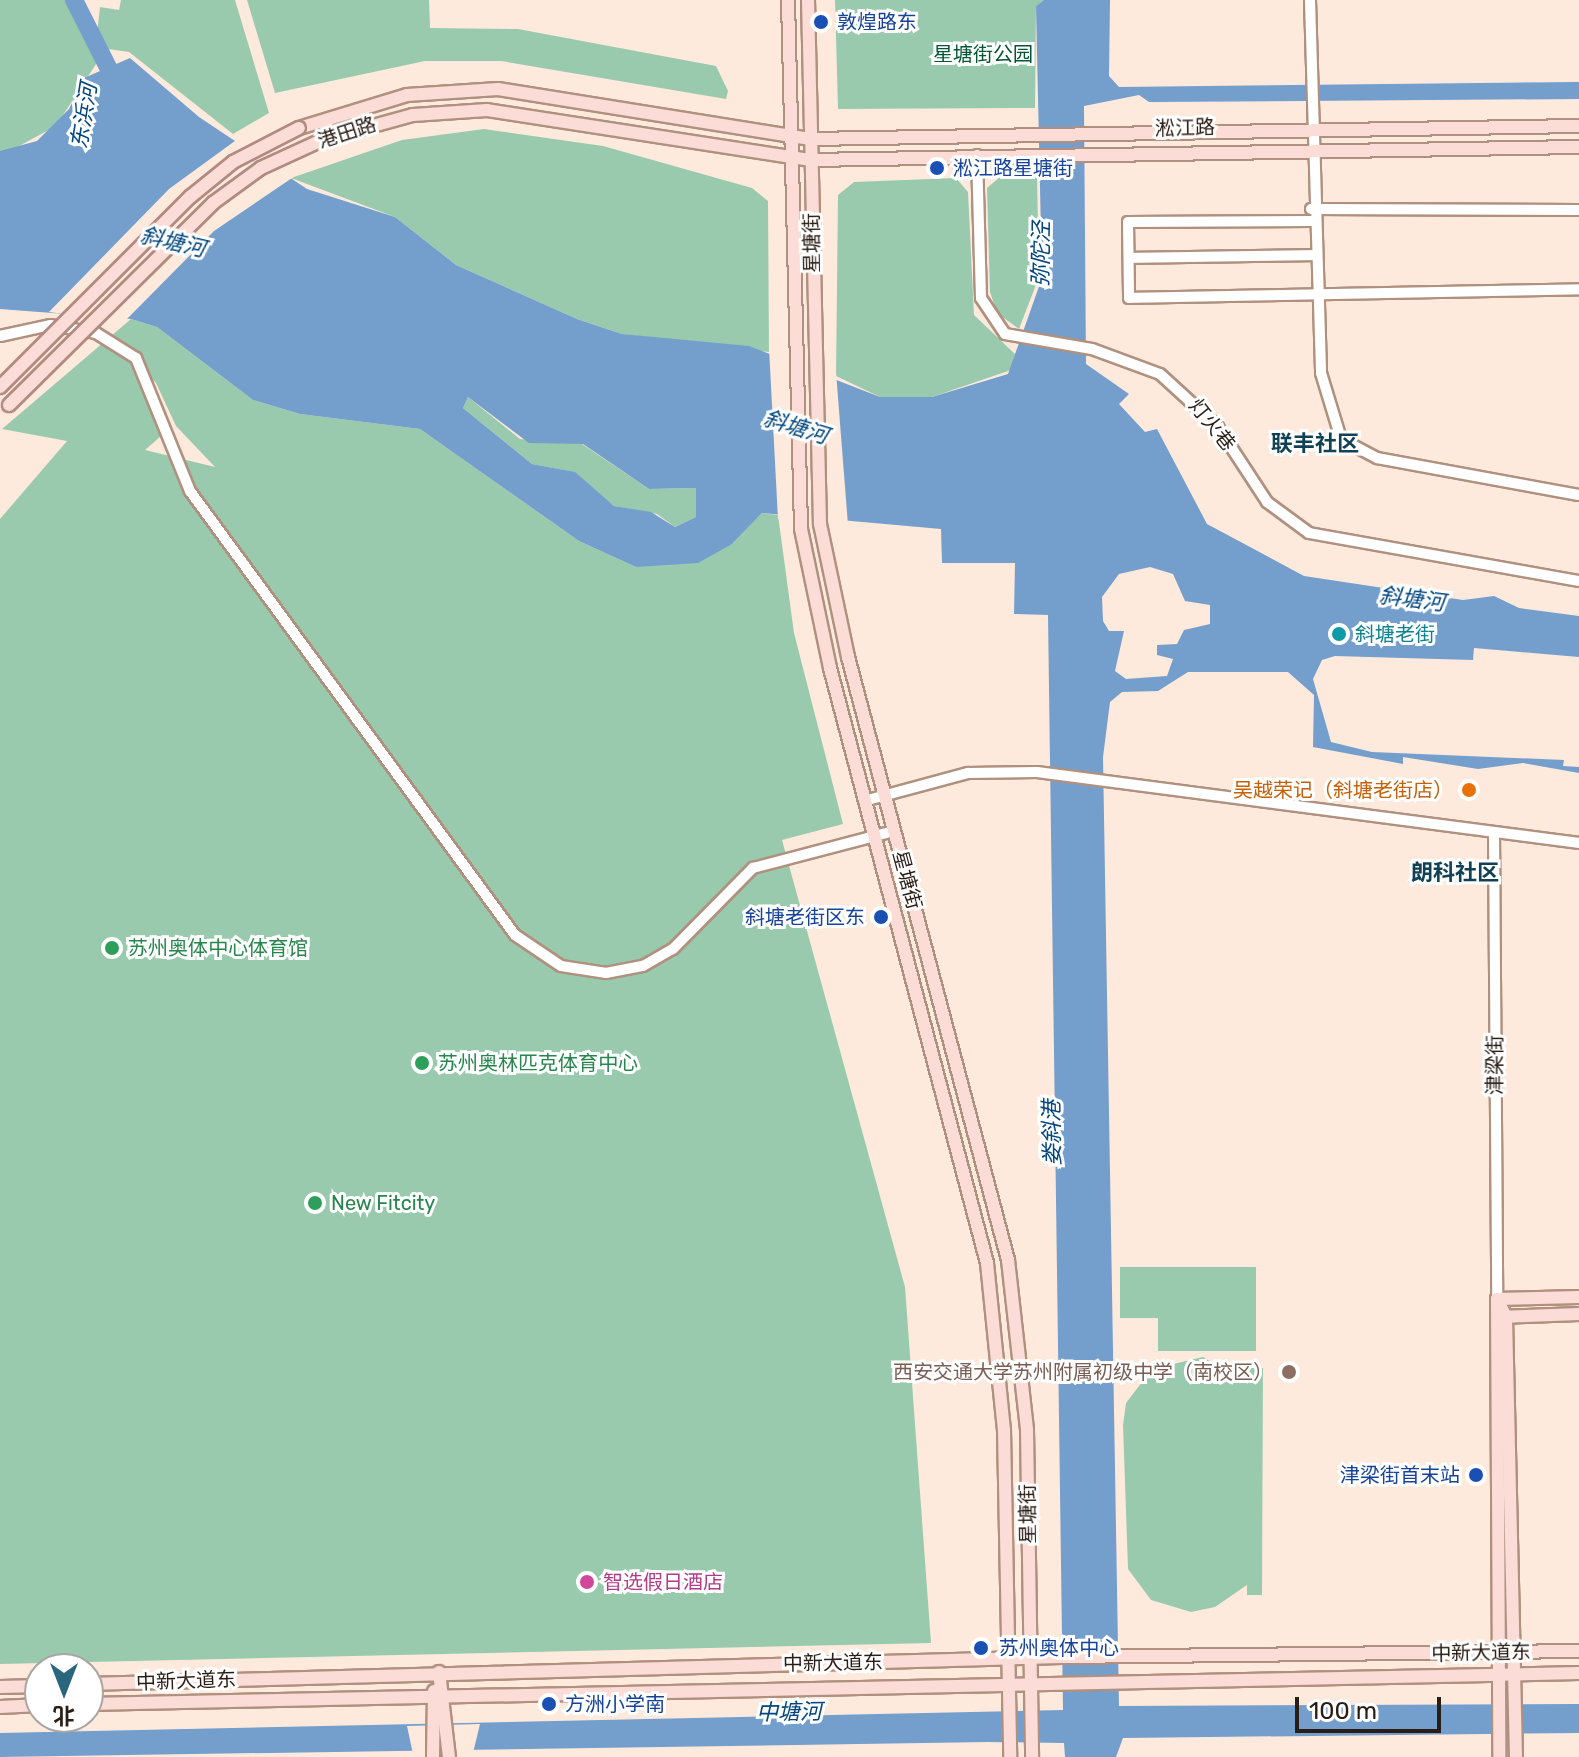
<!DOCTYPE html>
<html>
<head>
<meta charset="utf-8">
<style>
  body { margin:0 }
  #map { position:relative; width:1579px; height:1757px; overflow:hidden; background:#fee9dd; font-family:Rubik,"Noto Sans SC",sans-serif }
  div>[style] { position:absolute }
  .green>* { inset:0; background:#9acaae }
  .water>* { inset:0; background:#749ecc }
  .pier>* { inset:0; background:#fee9dd }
  .river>* { height:18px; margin:-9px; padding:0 9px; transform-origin:9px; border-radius:9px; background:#749ecc }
  .roads { filter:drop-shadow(2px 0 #b0917f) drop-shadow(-2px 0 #b0917f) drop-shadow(0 2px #b0917f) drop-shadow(0 -2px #b0917f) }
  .minor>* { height:10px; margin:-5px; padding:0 5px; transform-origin:5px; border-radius:5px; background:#fff }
  .major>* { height:12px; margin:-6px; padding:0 6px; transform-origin:6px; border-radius:6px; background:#fcdcd6 }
  .bridges { filter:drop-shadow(2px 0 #b18a81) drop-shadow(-2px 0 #b18a81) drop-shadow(0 2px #b18a81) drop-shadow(0 -2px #b18a81) }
  .major-bridge>* { height:12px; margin:-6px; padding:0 6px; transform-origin:6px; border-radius:6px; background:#fcdcd6 }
  .dots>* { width:22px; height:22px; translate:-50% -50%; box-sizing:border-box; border:4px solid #fff; border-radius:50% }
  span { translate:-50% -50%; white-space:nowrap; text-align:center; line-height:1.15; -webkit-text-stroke:6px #fff; paint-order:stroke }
  .transit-label { font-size:20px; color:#164399 }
  .left { translate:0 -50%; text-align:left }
  .right { translate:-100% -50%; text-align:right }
  .park-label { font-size:20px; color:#035535 }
  .street-label { font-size:20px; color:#291d15 }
  .culture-label { font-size:20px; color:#0d838f }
  .food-label { font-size:20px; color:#c56008 }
  .leisure-label { font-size:20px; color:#27864d }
  .education-label { font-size:20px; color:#785e54 }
  .hotel-label { font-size:20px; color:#b23c85 }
  .water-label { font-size:22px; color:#01467e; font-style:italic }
  .neighbourhood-label { font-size:22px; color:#104154; font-weight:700 }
  .north { position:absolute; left:24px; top:1653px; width:80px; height:80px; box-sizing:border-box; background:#fff; border:2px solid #a9a5a1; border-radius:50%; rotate:180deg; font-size:22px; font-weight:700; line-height:32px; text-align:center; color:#291d15 }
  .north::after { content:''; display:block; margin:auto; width:28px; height:36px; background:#29657d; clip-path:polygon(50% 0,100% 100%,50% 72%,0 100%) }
  .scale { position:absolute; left:1295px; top:1697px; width:146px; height:36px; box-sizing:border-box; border:4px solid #291d15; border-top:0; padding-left:10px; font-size:24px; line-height:28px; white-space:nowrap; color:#291d15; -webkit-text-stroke:6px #fff; paint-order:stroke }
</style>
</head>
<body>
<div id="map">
  <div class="green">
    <i style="clip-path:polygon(0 0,67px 0,98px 61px,56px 126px,10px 151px,0 151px)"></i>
    <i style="clip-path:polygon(121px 0,235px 0,269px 113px,233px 134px,129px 52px,108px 49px,97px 34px,100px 7px,119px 10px)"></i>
    <i style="clip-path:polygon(247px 0,429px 0,430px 28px,518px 29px,716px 66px,728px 91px,726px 99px,501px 61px,425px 61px,275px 93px)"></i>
    <i style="clip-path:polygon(835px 0,1044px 0,1036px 6px,1035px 108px,838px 109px)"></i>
    <i style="clip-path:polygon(484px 129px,603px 146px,752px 188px,768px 201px,769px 352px,622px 334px,577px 319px,456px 265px,395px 217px,291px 178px,402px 140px)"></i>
    <i style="clip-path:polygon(1037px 176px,1039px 277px,1019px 329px,997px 313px,990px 292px,987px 188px,1000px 177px)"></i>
    <i style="clip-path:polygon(956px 178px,968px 192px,974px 315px,1015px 354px,1011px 370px,932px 397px,880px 397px,836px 376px,838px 195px,854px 182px)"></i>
    <i style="clip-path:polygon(evenodd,131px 319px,157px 327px,253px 400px,300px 414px,420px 429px,579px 541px,636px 567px,732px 544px,762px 513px,778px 515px,794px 633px,843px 824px,782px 840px,905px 1287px,931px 1643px,0 1664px,0 519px,67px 441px,2px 429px,131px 319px,127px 354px,156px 383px,176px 426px,215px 467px,145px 450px,161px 436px,127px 354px)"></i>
    <i style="clip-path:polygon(468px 397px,520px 439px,582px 444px,649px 489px,696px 488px,696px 517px,675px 527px,657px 514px,614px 506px,568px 471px,532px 464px,463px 408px)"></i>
    <i style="clip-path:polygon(1120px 1267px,1256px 1267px,1256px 1351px,1158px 1351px,1158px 1318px,1120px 1318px)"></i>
    <i style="clip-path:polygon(1203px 1357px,1248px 1384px,1249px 1368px,1263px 1368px,1262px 1595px,1247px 1595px,1247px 1585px,1215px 1607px,1191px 1612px,1151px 1600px,1128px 1569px,1123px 1425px,1126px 1403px,1152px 1369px)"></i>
  </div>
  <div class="water">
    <i style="clip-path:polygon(evenodd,1044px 0,1110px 0,1109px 76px,1119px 87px,1579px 82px,1579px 99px,1149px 102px,1139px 95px,1084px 106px,1086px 364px,1129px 394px,1119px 404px,1145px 432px,1157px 429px,1207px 524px,1304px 576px,1463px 600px,1494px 596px,1519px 608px,1579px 616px,1579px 657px,1474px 648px,1473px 660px,1335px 656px,1322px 660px,1313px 679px,1331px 742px,1372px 752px,1564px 760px,1563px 766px,1579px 767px,1579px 773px,1523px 763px,1478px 769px,1403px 757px,1403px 764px,1313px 747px,1314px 695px,1288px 672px,1188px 672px,1158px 691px,1122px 692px,1110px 702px,1103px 757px,1119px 1706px,1579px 1704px,1579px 1733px,1123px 1738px,1116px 1757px,1065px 1757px,1064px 1743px,988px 1742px,0 1757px,0 1733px,1063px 1710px,1048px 615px,1014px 614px,1015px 563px,942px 563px,941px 529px,762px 513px,732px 544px,698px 563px,636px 567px,579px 541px,420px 429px,300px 414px,253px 400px,157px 327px,131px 319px,0 309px,0 151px,37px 141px,69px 109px,84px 78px,130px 58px,199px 117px,307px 189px,395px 217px,456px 265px,577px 319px,622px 334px,749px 346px,880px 397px,932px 397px,1008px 374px,1042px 278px,1036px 6px,1044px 0,468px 397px,529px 443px,583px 444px,649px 489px,696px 488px,696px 517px,675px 527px,651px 512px,614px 506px,575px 472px,532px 464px,463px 408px,468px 397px,1044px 0,1150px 567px,1173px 574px,1185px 601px,1210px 605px,1210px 624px,1184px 630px,1177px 644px,1157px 645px,1157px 655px,1173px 659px,1167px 676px,1126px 679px,1115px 671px,1124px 631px,1109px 631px,1103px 621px,1102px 597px,1119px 574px,1150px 567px)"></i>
  </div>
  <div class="pier">
    <i style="clip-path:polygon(239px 138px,295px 176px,214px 231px,124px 322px,49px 312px,169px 189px)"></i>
    <i style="clip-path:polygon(769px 348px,836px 372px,848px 525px,778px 519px)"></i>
    <i style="clip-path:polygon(480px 1724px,473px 1753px,413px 1754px,407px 1726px)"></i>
  </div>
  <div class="river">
    <i style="left:74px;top:0;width:93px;rotate:63.2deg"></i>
  </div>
  <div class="roads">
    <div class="minor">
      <i style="left:1310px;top:0;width:373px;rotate:88.3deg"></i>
      <i style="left:1321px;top:373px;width:69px;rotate:73.1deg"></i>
      <i style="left:1341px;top:439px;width:41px;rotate:27.8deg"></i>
      <i style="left:1377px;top:458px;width:205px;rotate:10.4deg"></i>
      <i style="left:977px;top:155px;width:143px;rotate:88.4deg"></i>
      <i style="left:981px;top:298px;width:43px;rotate:56.3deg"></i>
      <i style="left:1005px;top:334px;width:88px;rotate:9.8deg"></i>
      <i style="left:1092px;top:349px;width:72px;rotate:20.2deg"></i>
      <i style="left:1160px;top:374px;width:79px;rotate:42.4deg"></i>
      <i style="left:1218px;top:427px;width:90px;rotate:56.8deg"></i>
      <i style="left:1267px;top:502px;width:52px;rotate:36.4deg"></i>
      <i style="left:1309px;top:533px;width:274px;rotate:10.1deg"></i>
      <i style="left:1311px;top:209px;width:268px;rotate:0.2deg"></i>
      <i style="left:1311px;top:221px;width:183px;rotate:179.7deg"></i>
      <i style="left:1128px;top:222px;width:76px;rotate:89.2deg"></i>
      <i style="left:1129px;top:298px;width:450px;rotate:-1.1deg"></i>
      <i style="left:1129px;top:258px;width:185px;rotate:-0.9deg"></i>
      <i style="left:0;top:336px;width:51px;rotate:-12.4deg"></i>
      <i style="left:50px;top:325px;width:47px;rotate:9.9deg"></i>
      <i style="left:96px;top:333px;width:47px;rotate:32deg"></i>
      <i style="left:136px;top:358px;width:144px;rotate:67.9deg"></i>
      <i style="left:190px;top:491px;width:550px;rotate:53.8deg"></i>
      <i style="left:515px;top:935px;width:55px;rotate:34deg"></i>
      <i style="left:561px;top:966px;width:46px;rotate:8.8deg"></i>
      <i style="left:606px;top:973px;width:38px;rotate:-11deg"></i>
      <i style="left:643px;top:966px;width:34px;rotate:-30deg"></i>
      <i style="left:673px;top:949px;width:114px;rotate:-45.4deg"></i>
      <i style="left:753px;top:868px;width:146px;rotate:-14.7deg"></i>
      <i style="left:864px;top:801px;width:108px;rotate:-15.1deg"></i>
      <i style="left:968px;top:773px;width:69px;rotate:-0.8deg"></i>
      <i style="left:1037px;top:772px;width:547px;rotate:7.46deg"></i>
      <i style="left:1494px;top:832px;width:467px;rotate:89.6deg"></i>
    </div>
    <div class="major">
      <i style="left:788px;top:0;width:529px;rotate:88.59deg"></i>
      <i style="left:801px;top:529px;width:142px;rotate:78.2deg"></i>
      <i style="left:830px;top:668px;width:615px;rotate:75.22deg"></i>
      <i style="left:987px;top:1263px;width:168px;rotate:84.2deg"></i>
      <i style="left:1004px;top:1430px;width:327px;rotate:88.9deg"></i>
      <i style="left:808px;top:0;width:524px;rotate:88.69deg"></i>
      <i style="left:820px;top:524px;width:136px;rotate:78.1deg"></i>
      <i style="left:848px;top:657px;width:624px;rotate:75.14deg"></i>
      <i style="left:1008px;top:1260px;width:171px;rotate:83.6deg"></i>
      <i style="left:1027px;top:1430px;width:327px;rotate:89.1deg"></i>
      <i style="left:299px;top:128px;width:113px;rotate:-17deg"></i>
      <i style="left:407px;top:95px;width:91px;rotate:-3.8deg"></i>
      <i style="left:498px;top:89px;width:316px;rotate:9.1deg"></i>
      <i style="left:810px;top:139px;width:769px;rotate:-0.97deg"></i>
      <i style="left:322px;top:140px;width:94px;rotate:-15.4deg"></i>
      <i style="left:413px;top:115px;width:74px;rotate:-3.9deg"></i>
      <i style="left:487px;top:110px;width:327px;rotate:8.8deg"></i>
      <i style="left:810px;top:160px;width:769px;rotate:-0.97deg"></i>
      <i style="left:1497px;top:1299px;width:20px;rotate:63deg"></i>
      <i style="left:1506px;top:1317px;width:440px;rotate:88.7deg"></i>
      <i style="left:1497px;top:1299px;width:458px;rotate:89.7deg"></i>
      <i style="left:1497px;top:1299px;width:82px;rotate:-1.4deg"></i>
      <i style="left:1499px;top:1317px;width:80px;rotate:-2.1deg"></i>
      <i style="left:439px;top:1672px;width:86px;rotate:83.3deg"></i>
      <i style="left:88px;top:1684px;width:974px;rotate:-1.59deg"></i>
      <i style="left:1062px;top:1657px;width:517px;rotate:-0.66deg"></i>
      <i style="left:0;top:1687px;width:40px;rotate:-1.4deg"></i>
      <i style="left:88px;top:1704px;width:1491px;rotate:-1.19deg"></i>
      <i style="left:0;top:1707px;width:40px;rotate:-2.9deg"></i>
      <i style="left:433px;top:1757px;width:66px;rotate:-89.1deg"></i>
    </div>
  </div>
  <div class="bridges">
    <div class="major-bridge">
      <i style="left:0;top:387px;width:269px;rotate:-45deg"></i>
      <i style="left:190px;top:197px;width:55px;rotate:-39.1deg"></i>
      <i style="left:233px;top:162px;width:74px;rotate:-27.3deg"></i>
      <i style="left:9px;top:405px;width:287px;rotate:-44.7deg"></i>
      <i style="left:213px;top:203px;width:59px;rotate:-36.1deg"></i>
      <i style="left:261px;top:168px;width:67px;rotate:-24.7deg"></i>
    </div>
  </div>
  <div class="dots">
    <i style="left:821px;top:22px;background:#1a4fb4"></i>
    <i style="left:937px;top:168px;background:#1a4fb4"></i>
    <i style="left:1339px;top:634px;background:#0f9aa8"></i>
    <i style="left:1469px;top:790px;background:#e8710a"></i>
    <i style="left:881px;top:917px;background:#1a4fb4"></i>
    <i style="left:112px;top:948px;background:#2e9e5b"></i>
    <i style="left:422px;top:1063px;background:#2e9e5b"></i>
    <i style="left:315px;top:1203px;background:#2e9e5b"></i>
    <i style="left:1289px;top:1372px;background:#8d6e63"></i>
    <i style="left:1476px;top:1475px;background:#1a4fb4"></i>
    <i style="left:587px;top:1582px;background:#d1479c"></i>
    <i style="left:981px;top:1648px;background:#1a4fb4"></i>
    <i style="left:549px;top:1704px;background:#1a4fb4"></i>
  </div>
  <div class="transit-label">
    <span class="left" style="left:837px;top:22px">敦煌路东</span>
    <span class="left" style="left:953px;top:168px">淞江路星塘街</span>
    <span class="right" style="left:865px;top:917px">斜塘老街区东</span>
    <span class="right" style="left:1460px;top:1475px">津梁街首末站</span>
    <span class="left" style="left:999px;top:1648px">苏州奥体中心</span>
    <span class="left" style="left:565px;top:1704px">方洲小学南</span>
  </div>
  <div class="park-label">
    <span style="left:983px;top:54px">星塘街公园</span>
  </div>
  <div class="street-label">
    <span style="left:1185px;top:128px;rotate:-1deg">淞江路</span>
    <span style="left:347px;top:133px;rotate:-18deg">港田路</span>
    <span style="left:812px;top:243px;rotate:-91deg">星塘街</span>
    <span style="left:1212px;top:425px;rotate:51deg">灯火巷</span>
    <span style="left:907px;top:880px;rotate:75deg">星塘街</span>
    <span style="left:1495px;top:1065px;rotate:-90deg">津梁街</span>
    <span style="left:1028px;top:1514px;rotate:-91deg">星塘街</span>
    <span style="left:1481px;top:1653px;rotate:-1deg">中新大道东</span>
    <span style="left:833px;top:1663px;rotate:-1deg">中新大道东</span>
    <span style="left:186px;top:1681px;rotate:-2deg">中新大道东</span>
  </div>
  <div class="culture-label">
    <span class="left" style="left:1355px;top:634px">斜塘老街</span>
  </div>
  <div class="food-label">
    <span class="right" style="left:1453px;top:790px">吴越荣记（斜塘老街店）</span>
  </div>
  <div class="leisure-label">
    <span class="left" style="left:128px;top:948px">苏州奥体中心体育馆</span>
    <span class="left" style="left:438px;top:1063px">苏州奥林匹克体育中心</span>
    <span class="left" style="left:331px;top:1203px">New Fitcity</span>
  </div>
  <div class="education-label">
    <span class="right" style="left:1273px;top:1372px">西安交通大学苏州附属初级中学（南校区）</span>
  </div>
  <div class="hotel-label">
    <span class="left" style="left:603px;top:1582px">智选假日酒店</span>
  </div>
  <div class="water-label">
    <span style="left:84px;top:116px;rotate:-81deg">东浜河</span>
    <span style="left:173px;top:242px;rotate:13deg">斜塘河</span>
    <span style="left:1041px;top:254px;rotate:-89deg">弥陀泾</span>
    <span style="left:796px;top:427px;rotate:17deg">斜塘河</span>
    <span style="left:1412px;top:599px;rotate:7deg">斜塘河</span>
    <span style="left:1052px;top:1133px;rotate:-91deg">娄斜港</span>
    <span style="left:789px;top:1712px;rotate:-1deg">中塘河</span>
  </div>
  <div class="neighbourhood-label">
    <span style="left:1315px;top:444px">联丰社区</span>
    <span style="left:1455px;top:873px">朗科社区</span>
  </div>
  <div class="north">北</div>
  <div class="scale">100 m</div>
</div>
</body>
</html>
